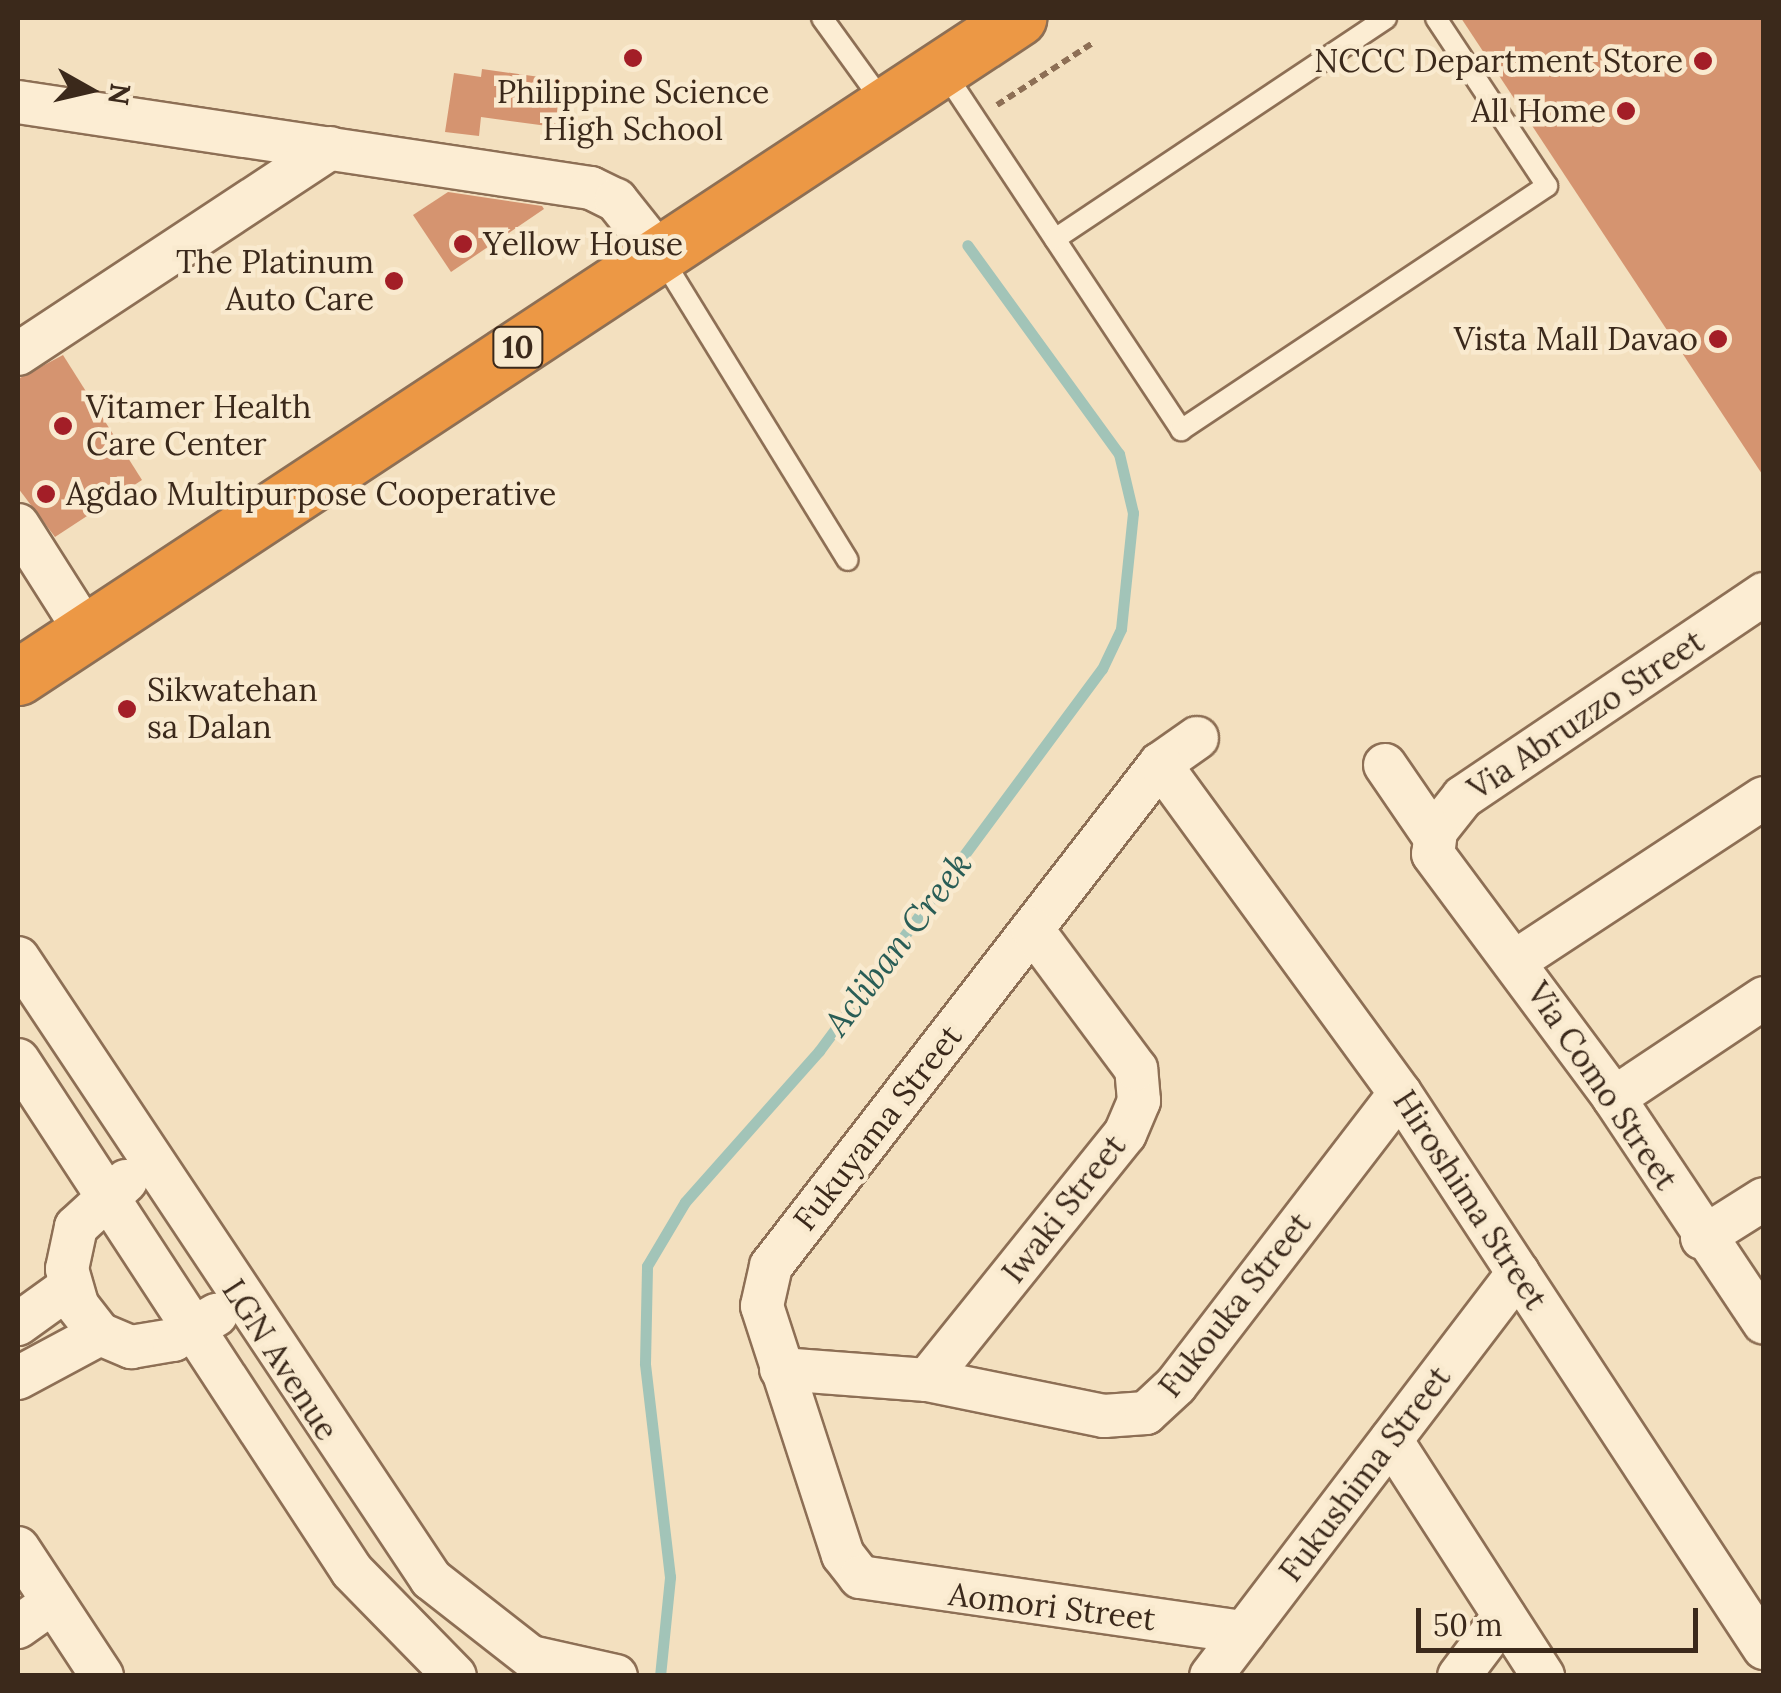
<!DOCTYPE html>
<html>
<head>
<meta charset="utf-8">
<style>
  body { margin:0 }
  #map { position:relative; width:1781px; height:1693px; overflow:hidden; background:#f3e0bf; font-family:Lora,serif }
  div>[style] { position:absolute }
  .stream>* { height:11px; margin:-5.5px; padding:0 5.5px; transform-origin:5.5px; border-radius:5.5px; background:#a2c4b8 }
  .building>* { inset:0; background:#d59470 }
  .path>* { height:6px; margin-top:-3px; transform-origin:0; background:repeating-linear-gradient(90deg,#8d6f55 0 8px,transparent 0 13px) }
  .roads { filter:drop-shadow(2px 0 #8d6f55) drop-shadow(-2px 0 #8d6f55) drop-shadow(0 2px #8d6f55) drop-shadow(0 -2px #8d6f55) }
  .lane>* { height:20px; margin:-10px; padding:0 10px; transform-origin:10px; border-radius:10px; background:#fcedd3 }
  .street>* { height:42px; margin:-21px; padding:0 21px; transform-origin:21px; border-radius:21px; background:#fcedd3 }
  .highway>* { height:55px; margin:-27.5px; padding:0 27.5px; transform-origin:27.5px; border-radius:27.5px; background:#ec9845 }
  .dots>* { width:28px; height:28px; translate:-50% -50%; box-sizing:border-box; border:5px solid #f9eacf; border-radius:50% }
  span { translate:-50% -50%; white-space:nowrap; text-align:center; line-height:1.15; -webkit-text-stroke:9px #f9eacf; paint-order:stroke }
  .shield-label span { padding:2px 8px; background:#f9eacf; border:2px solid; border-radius:8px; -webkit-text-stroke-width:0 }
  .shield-label { font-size:30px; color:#3b291b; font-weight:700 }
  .poi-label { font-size:32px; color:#3b291b }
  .right { translate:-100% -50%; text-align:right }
  .left { translate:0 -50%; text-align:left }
  .street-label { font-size:32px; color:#3b291b }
  .water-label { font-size:35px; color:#295d56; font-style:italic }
  .frame { position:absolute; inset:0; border:20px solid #3b291b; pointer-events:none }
  .north { position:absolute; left:40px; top:40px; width:100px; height:100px; -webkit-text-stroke:8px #f9eacf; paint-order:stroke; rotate:98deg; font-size:28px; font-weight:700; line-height:40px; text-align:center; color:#3b291b }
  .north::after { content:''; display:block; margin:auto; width:35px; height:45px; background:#3b291b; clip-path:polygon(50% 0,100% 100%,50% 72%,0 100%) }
  .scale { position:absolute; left:1416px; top:1608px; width:282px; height:45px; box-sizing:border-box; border:5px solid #3b291b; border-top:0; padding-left:12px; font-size:30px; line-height:35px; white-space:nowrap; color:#3b291b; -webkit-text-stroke:8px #f9eacf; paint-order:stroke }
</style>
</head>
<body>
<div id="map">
  <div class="stream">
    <i style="left:660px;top:1676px;width:100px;rotate:-84.2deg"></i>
    <i style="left:670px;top:1577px;width:215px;rotate:-96.7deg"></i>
    <i style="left:645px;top:1363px;width:97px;rotate:-88.8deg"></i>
    <i style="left:647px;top:1266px;width:74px;rotate:-59.3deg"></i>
    <i style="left:685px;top:1202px;width:202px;rotate:-48.4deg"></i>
    <i style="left:819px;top:1051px;width:475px;rotate:-53.5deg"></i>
    <i style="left:1102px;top:669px;width:44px;rotate:-64.6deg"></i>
    <i style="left:1121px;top:629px;width:117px;rotate:-84.1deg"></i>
    <i style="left:1133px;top:513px;width:61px;rotate:-103.3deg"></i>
    <i style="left:1119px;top:454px;width:258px;rotate:-126deg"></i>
  </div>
  <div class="building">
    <i style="clip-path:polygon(1461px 18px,1764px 18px,1764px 477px,1589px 212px)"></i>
    <i style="clip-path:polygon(482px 69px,561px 80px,555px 127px,481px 117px,479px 136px,445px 132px,454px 73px,481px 77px)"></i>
    <i style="clip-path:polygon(448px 192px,542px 206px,544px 209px,451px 272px,413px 215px)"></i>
    <i style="clip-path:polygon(63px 355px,142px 480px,55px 537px,18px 488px,18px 379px)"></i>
  </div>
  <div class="path">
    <i style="left:997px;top:105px;width:114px;rotate:-32.9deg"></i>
  </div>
  <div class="roads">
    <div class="lane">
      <i style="left:822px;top:18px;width:107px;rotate:54.1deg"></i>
      <i style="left:943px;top:70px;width:432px;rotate:56.5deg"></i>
      <i style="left:1181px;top:430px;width:440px;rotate:-33.7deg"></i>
      <i style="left:1547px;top:186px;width:201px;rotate:-123.5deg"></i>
      <i style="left:1055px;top:239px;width:398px;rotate:-33.7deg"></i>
      <i style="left:660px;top:255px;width:358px;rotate:58.4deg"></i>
    </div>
    <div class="street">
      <i style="left:18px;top:102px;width:579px;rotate:8.54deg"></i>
      <i style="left:591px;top:188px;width:28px;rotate:26deg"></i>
      <i style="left:616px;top:200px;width:69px;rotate:51.5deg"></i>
      <i style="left:18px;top:354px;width:374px;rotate:-33.4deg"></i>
      <i style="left:18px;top:525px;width:127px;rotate:57.6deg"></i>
      <i style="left:1764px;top:594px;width:363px;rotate:146deg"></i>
      <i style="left:1463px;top:797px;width:43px;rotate:128.5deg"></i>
      <i style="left:1436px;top:831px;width:23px;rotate:97deg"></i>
      <i style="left:1433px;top:854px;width:304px;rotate:53.4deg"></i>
      <i style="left:1614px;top:1098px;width:270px;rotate:56.3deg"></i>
      <i style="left:1197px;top:738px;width:45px;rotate:144.9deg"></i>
      <i style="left:1160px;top:764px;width:635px;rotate:127.77deg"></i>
      <i style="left:771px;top:1266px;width:41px;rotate:102.7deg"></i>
      <i style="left:762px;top:1306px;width:262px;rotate:72deg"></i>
      <i style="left:843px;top:1555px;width:28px;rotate:52deg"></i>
      <i style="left:860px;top:1577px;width:388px;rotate:8.2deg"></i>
      <i style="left:1160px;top:764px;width:407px;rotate:53.9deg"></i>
      <i style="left:1400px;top:1093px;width:664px;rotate:56.74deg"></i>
      <i style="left:1385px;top:765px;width:88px;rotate:55.6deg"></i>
      <i style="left:18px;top:958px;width:746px;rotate:56.37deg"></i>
      <i style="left:431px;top:1579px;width:127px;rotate:38deg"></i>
      <i style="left:531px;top:1657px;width:87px;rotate:12.6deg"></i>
      <i style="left:1517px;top:960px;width:295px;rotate:-33.3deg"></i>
      <i style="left:18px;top:1060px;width:610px;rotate:56.83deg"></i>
      <i style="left:352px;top:1571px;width:147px;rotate:45.6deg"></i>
      <i style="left:1614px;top:1098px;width:180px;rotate:-33.7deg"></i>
      <i style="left:126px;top:1181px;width:68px;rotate:137.4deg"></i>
      <i style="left:76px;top:1227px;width:43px;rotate:102.1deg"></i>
      <i style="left:67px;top:1269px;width:37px;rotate:74deg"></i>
      <i style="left:77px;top:1305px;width:37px;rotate:52deg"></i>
      <i style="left:100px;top:1334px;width:34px;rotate:23deg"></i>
      <i style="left:131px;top:1347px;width:43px;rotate:-9.5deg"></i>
      <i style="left:173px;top:1340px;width:50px;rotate:-30.2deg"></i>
      <i style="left:1702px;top:1238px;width:73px;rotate:-32.2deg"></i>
      <i style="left:18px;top:1324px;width:62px;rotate:-35.8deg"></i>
      <i style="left:781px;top:1369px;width:146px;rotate:4.3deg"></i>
      <i style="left:927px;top:1380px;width:181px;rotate:11.5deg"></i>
      <i style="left:1104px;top:1416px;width:42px;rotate:-4.1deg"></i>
      <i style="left:1146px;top:1413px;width:41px;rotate:-43deg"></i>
      <i style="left:1176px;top:1385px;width:368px;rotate:-52.5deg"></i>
      <i style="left:18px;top:1378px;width:93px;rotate:-28.2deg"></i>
      <i style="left:927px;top:1380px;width:316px;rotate:-51.2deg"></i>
      <i style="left:1125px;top:1134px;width:36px;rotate:-67deg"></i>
      <i style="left:1139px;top:1101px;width:32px;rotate:-95deg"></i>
      <i style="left:1136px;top:1069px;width:174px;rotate:-126.6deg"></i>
      <i style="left:1391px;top:1440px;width:281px;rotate:57.2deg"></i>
      <i style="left:18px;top:1548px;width:153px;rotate:56.7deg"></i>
      <i style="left:18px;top:1627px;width:43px;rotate:-35.5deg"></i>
      <i style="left:1211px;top:1676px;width:507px;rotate:-52.7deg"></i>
      <i style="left:1459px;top:1676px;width:75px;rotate:-53.1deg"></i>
    </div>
    <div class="highway">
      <i style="left:18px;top:677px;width:1198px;rotate:-33.38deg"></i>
    </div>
  </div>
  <div class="dots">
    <i style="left:633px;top:58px;background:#a31e27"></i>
    <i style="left:1703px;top:61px;background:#a31e27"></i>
    <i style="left:1626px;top:111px;background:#a31e27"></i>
    <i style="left:463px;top:244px;background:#a31e27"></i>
    <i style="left:394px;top:281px;background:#a31e27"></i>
    <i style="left:1718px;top:339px;background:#a31e27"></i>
    <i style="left:63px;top:426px;background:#a31e27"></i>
    <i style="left:46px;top:494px;background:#a31e27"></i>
    <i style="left:127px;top:709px;background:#a31e27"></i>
  </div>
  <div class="shield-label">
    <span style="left:518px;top:347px">10</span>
  </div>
  <div class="poi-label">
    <span class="right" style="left:1683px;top:61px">NCCC Department Store</span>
    <span style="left:633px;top:111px">Philippine Science<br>High School</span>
    <span class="right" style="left:1606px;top:111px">All Home</span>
    <span class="left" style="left:483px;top:244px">Yellow House</span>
    <span class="right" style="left:374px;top:281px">The Platinum<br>Auto Care</span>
    <span class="right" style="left:1698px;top:339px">Vista Mall Davao</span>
    <span class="left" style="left:86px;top:426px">Vitamer Health<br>Care Center</span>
    <span class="left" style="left:66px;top:494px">Agdao Multipurpose Cooperative</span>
    <span class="left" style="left:147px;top:709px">Sikwatehan<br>sa Dalan</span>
  </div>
  <div class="street-label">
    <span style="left:1586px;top:715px;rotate:-34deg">Via Abruzzo Street</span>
    <span style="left:1602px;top:1086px;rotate:56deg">Via Como Street</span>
    <span style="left:878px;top:1128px;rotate:-52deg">Fukuyama Street</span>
    <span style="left:1470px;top:1200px;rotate:57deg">Hiroshima Street</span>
    <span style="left:1064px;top:1209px;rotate:-52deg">Iwaki Street</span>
    <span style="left:1235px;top:1305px;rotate:-52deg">Fukouka Street</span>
    <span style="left:280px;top:1360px;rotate:57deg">LGN Avenue</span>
    <span style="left:1365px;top:1474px;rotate:-53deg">Fukushima Street</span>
    <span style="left:1052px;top:1607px;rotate:7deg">Aomori Street</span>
  </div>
  <div class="water-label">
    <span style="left:898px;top:944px;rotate:-53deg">Acliban Creek</span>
  </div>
  <div class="frame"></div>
  <div class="north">N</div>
  <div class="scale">50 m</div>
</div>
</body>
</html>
